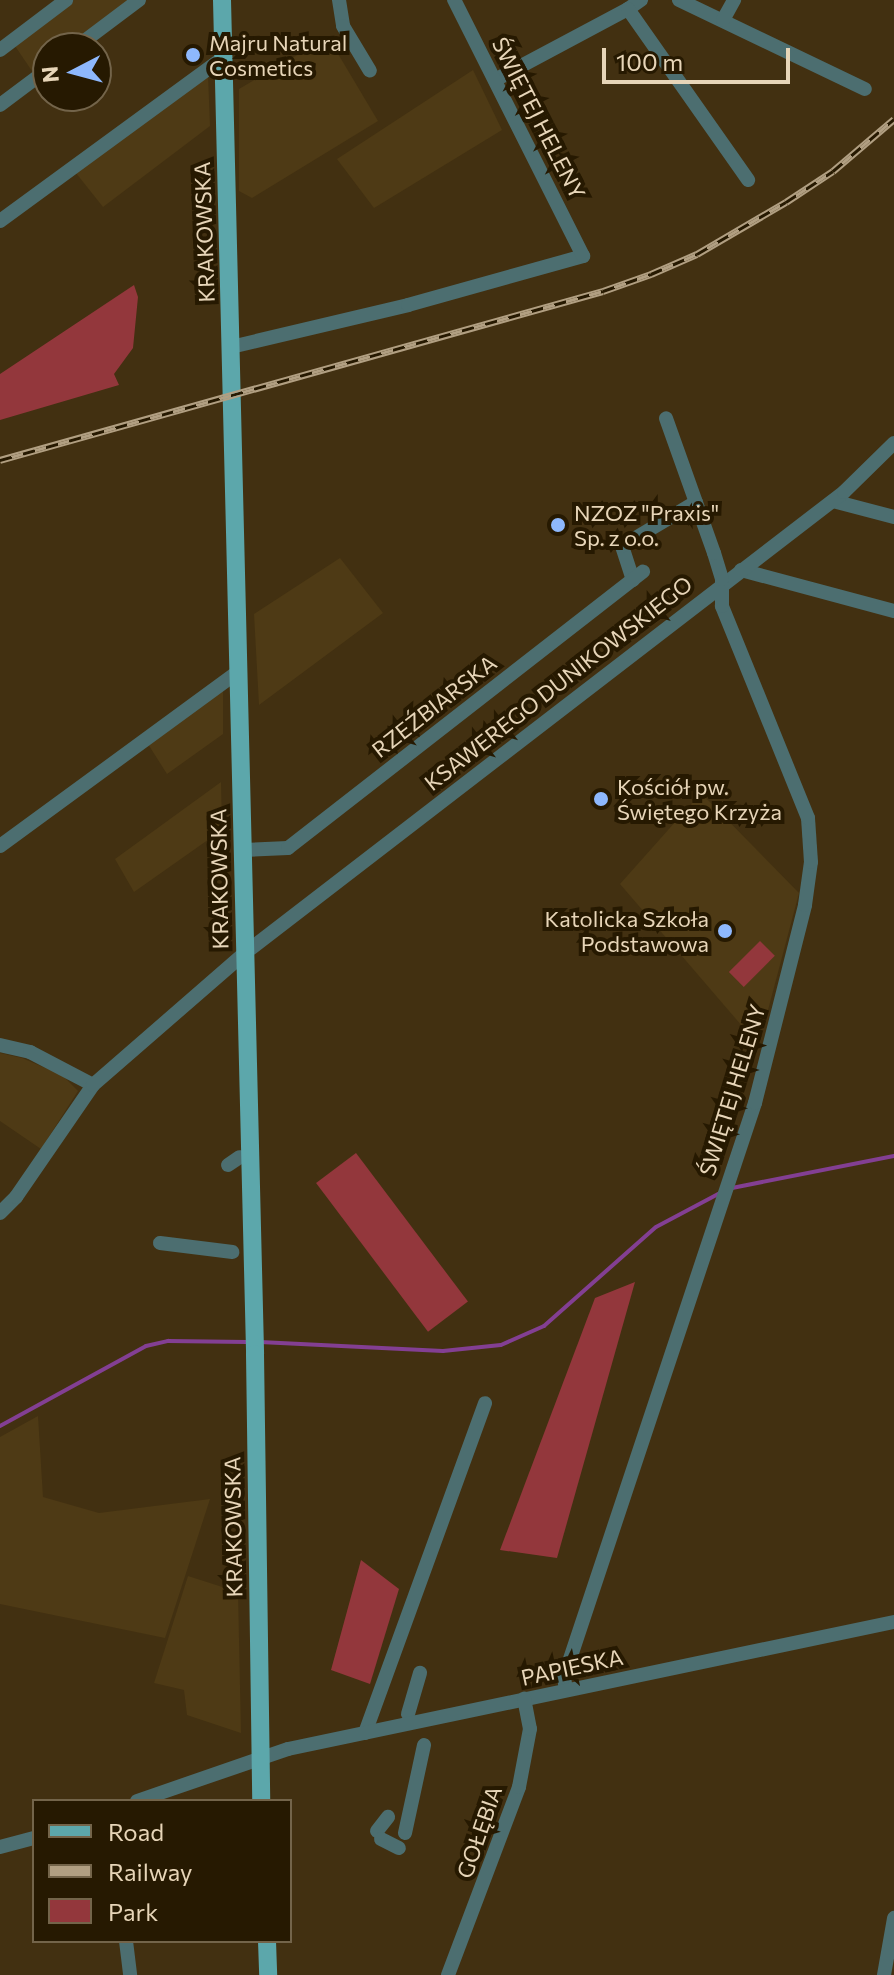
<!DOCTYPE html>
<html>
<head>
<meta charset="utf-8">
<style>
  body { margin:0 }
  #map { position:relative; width:894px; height:1975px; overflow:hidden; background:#423011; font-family:Commissioner,sans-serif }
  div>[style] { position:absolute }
  .built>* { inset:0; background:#4e3a15 }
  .green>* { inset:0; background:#93373c; transform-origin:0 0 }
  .stream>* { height:4px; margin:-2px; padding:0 2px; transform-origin:2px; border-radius:2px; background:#833f93 }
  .minor>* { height:14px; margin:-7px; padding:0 7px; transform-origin:7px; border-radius:7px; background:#4c6e70 }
  .major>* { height:18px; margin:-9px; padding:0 9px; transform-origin:9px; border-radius:9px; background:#5ca7ab }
  .rail>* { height:7px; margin-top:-3.5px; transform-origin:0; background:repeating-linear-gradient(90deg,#261901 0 12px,#b19f82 0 24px); box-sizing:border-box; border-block:2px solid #b19f82 }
  .dots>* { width:22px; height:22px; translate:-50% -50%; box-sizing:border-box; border:4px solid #261901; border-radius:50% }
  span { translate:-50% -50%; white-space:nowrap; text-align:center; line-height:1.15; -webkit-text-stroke:8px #261901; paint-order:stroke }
  .poi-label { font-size:22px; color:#e7d5b8 }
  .left { translate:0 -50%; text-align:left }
  .right { translate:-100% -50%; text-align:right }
  .street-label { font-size:22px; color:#e7d5b8 }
  .legend { position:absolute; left:32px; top:1799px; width:260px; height:144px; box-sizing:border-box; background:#261901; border:2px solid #73644a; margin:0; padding:10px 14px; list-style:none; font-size:24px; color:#e7d5b8 }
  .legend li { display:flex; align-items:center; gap:16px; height:40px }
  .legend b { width:40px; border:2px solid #73644a }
  .north { position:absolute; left:32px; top:32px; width:80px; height:80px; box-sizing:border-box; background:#261901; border:2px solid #73644a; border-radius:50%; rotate:264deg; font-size:22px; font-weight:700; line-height:32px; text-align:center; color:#e7d5b8 }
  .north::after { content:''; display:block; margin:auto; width:28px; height:36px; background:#8eb8fd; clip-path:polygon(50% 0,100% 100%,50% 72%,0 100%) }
  .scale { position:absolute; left:602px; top:48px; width:188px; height:36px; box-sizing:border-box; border:4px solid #e7d5b8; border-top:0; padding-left:10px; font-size:24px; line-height:28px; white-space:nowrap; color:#e7d5b8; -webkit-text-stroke:6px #261901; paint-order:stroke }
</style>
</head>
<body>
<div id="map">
  <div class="built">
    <i style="clip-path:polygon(74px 0,129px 0,67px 48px,48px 48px,48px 63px,34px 74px,13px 43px)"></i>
    <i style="clip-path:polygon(328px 37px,378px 121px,252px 198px,239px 191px,239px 89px)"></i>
    <i style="clip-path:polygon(473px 70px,502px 130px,374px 208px,337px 159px)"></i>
    <i style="clip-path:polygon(208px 75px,210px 126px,103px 207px,76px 173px)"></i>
    <i style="clip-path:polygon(340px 558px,383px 613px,259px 705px,254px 614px)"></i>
    <i style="clip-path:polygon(223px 689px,223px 734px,167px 774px,148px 744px)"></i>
    <i style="clip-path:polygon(221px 782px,222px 830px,134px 892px,115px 859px)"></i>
    <i style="clip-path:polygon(701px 793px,799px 893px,768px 1010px,748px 1033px,620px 884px)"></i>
    <i style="clip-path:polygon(0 1053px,22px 1058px,62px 1075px,78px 1091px,41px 1149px,0 1121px)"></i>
    <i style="clip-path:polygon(38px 1416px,43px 1497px,99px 1513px,210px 1499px,165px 1638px,0 1604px,0 1437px)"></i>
    <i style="clip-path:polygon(188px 1576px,238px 1592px,241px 1733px,187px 1715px,184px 1690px,154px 1683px)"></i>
  </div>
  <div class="green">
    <i style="clip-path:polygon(134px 285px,138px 297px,133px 348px,114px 374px,119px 385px,0 420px,0 374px)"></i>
    <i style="left:760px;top:941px;width:21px;height:44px;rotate:45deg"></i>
    <i style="left:356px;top:1153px;width:186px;height:50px;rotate:53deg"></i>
    <i style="clip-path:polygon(635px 1282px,557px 1558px,500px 1550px,595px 1298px)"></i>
    <i style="clip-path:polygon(361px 1560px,399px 1589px,370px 1684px,331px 1670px)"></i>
  </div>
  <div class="stream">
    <i style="left:732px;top:1188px;width:165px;rotate:-11.2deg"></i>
    <i style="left:260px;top:1342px;width:183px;rotate:2.8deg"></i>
    <i style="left:443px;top:1351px;width:58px;rotate:-5.9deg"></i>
    <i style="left:501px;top:1345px;width:47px;rotate:-23.8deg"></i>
    <i style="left:544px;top:1326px;width:149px;rotate:-41.5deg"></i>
    <i style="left:656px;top:1227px;width:72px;rotate:-28deg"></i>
    <i style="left:0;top:1426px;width:166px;rotate:-28.7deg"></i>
    <i style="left:146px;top:1346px;width:23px;rotate:-13deg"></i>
    <i style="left:168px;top:1341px;width:79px;rotate:0.7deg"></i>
  </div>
  <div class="minor">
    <i style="left:339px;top:0;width:26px;rotate:81deg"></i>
    <i style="left:343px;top:26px;width:52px;rotate:59deg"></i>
    <i style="left:679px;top:0;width:206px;rotate:25.6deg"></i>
    <i style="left:628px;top:9px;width:16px;rotate:-35deg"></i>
    <i style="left:723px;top:20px;width:23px;rotate:-61deg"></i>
    <i style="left:75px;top:48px;width:80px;rotate:-36.9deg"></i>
    <i style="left:0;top:50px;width:83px;rotate:-37.1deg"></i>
    <i style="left:495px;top:80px;width:151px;rotate:-28.1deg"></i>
    <i style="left:628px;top:9px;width:209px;rotate:54.9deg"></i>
    <i style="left:0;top:105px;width:60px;rotate:-36.9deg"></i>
    <i style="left:0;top:221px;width:278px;rotate:-36.2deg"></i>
    <i style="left:231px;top:347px;width:182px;rotate:-13.3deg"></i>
    <i style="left:408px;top:305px;width:182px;rotate:-15.6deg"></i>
    <i style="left:583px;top:256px;width:287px;rotate:-116.7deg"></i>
    <i style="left:833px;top:501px;width:63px;rotate:14.7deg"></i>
    <i style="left:741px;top:570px;width:158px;rotate:15deg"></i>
    <i style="left:633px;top:580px;width:36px;rotate:-108deg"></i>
    <i style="left:622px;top:546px;width:86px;rotate:-30.7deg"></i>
    <i style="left:0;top:846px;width:295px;rotate:-36.2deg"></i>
    <i style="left:243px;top:850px;width:45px;rotate:-2.5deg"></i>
    <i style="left:288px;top:848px;width:450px;rotate:-37.9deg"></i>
    <i style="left:0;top:1045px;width:31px;rotate:13deg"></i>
    <i style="left:30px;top:1052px;width:71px;rotate:27.6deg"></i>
    <i style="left:228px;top:1165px;width:14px;rotate:-34deg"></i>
    <i style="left:0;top:1213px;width:23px;rotate:-45deg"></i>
    <i style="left:16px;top:1197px;width:136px;rotate:-55.5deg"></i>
    <i style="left:93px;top:1085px;width:201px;rotate:-41deg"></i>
    <i style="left:245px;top:953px;width:756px;rotate:-37.58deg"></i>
    <i style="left:844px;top:492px;width:70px;rotate:-44.4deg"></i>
    <i style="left:160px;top:1243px;width:73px;rotate:7.1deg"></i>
    <i style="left:566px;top:1690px;width:13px;rotate:-99deg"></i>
    <i style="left:564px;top:1677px;width:605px;rotate:-71.6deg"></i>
    <i style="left:755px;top:1103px;width:204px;rotate:-75.8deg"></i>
    <i style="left:805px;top:905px;width:43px;rotate:-82.1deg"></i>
    <i style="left:811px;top:862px;width:44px;rotate:-93.9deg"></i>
    <i style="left:808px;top:818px;width:229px;rotate:-112.1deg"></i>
    <i style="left:722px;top:606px;width:27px;rotate:-90deg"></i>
    <i style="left:722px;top:579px;width:27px;rotate:-107deg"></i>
    <i style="left:714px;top:553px;width:143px;rotate:-109.6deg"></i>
    <i style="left:408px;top:1714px;width:43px;rotate:-73.7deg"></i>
    <i style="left:365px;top:1733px;width:351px;rotate:-70deg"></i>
    <i style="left:137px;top:1801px;width:160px;rotate:-19deg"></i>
    <i style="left:288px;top:1749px;width:619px;rotate:-11.84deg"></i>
    <i style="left:377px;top:1831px;width:18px;rotate:-52deg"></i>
    <i style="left:405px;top:1833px;width:90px;rotate:-77.8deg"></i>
    <i style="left:381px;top:1839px;width:20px;rotate:27deg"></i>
    <i style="left:0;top:1847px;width:35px;rotate:-15deg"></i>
    <i style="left:126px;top:1941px;width:34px;rotate:83deg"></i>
    <i style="left:448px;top:1975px;width:201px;rotate:-69.3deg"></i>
    <i style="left:519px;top:1787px;width:59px;rotate:-79.3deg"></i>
    <i style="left:530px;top:1729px;width:31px;rotate:-101deg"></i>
    <i style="left:884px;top:1975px;width:58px;rotate:-80deg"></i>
  </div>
  <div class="major">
    <i style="left:222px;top:0;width:1354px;rotate:88.6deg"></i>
    <i style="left:255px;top:1354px;width:447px;rotate:89.2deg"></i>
    <i style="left:267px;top:1941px;width:34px;rotate:88deg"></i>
  </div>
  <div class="rail">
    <i style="left:0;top:460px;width:626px;rotate:-15.66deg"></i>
    <i style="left:603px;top:291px;width:51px;rotate:-19.5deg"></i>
    <i style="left:651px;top:274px;width:50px;rotate:-23.5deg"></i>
    <i style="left:697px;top:254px;width:103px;rotate:-30.3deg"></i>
    <i style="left:786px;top:202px;width:56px;rotate:-33.4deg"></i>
    <i style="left:833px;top:171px;width:80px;rotate:-40.4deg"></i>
  </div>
  <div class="dots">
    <i style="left:193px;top:55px;background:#8eb8fd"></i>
    <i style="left:558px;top:525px;background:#8eb8fd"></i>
    <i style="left:601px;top:799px;background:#8eb8fd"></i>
    <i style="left:725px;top:931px;background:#8eb8fd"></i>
  </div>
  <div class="poi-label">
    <span class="left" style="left:209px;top:55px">Majru Natural<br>Cosmetics</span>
    <span class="left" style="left:574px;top:525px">NZOZ "Praxis"<br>Sp. z o.o.</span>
    <span class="left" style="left:617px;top:799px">Kościół pw.<br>Świętego Krzyża</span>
    <span class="right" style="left:709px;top:931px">Katolicka Szkoła<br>Podstawowa</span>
  </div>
  <div class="street-label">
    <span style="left:539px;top:118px;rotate:63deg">ŚWIĘTEJ HELENY</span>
    <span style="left:204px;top:232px;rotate:-92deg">KRAKOWSKA</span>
    <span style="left:558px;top:683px;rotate:-38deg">KSAWEREGO DUNIKOWSKIEGO</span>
    <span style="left:434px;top:706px;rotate:-38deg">RZEŹBIARSKA</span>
    <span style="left:219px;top:879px;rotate:-91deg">KRAKOWSKA</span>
    <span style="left:732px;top:1090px;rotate:-73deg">ŚWIĘTEJ HELENY</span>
    <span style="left:233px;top:1527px;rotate:-91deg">KRAKOWSKA</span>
    <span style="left:572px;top:1667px;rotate:-12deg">PAPIESKA</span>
    <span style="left:479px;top:1832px;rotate:-71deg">GOŁĘBIA</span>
  </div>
  <ul class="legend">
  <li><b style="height:10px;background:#5ca7ab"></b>Road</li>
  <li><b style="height:10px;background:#b19f82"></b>Railway</li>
  <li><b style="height:22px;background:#93373c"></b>Park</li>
  </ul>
  <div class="north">N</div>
  <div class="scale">100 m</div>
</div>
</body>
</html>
